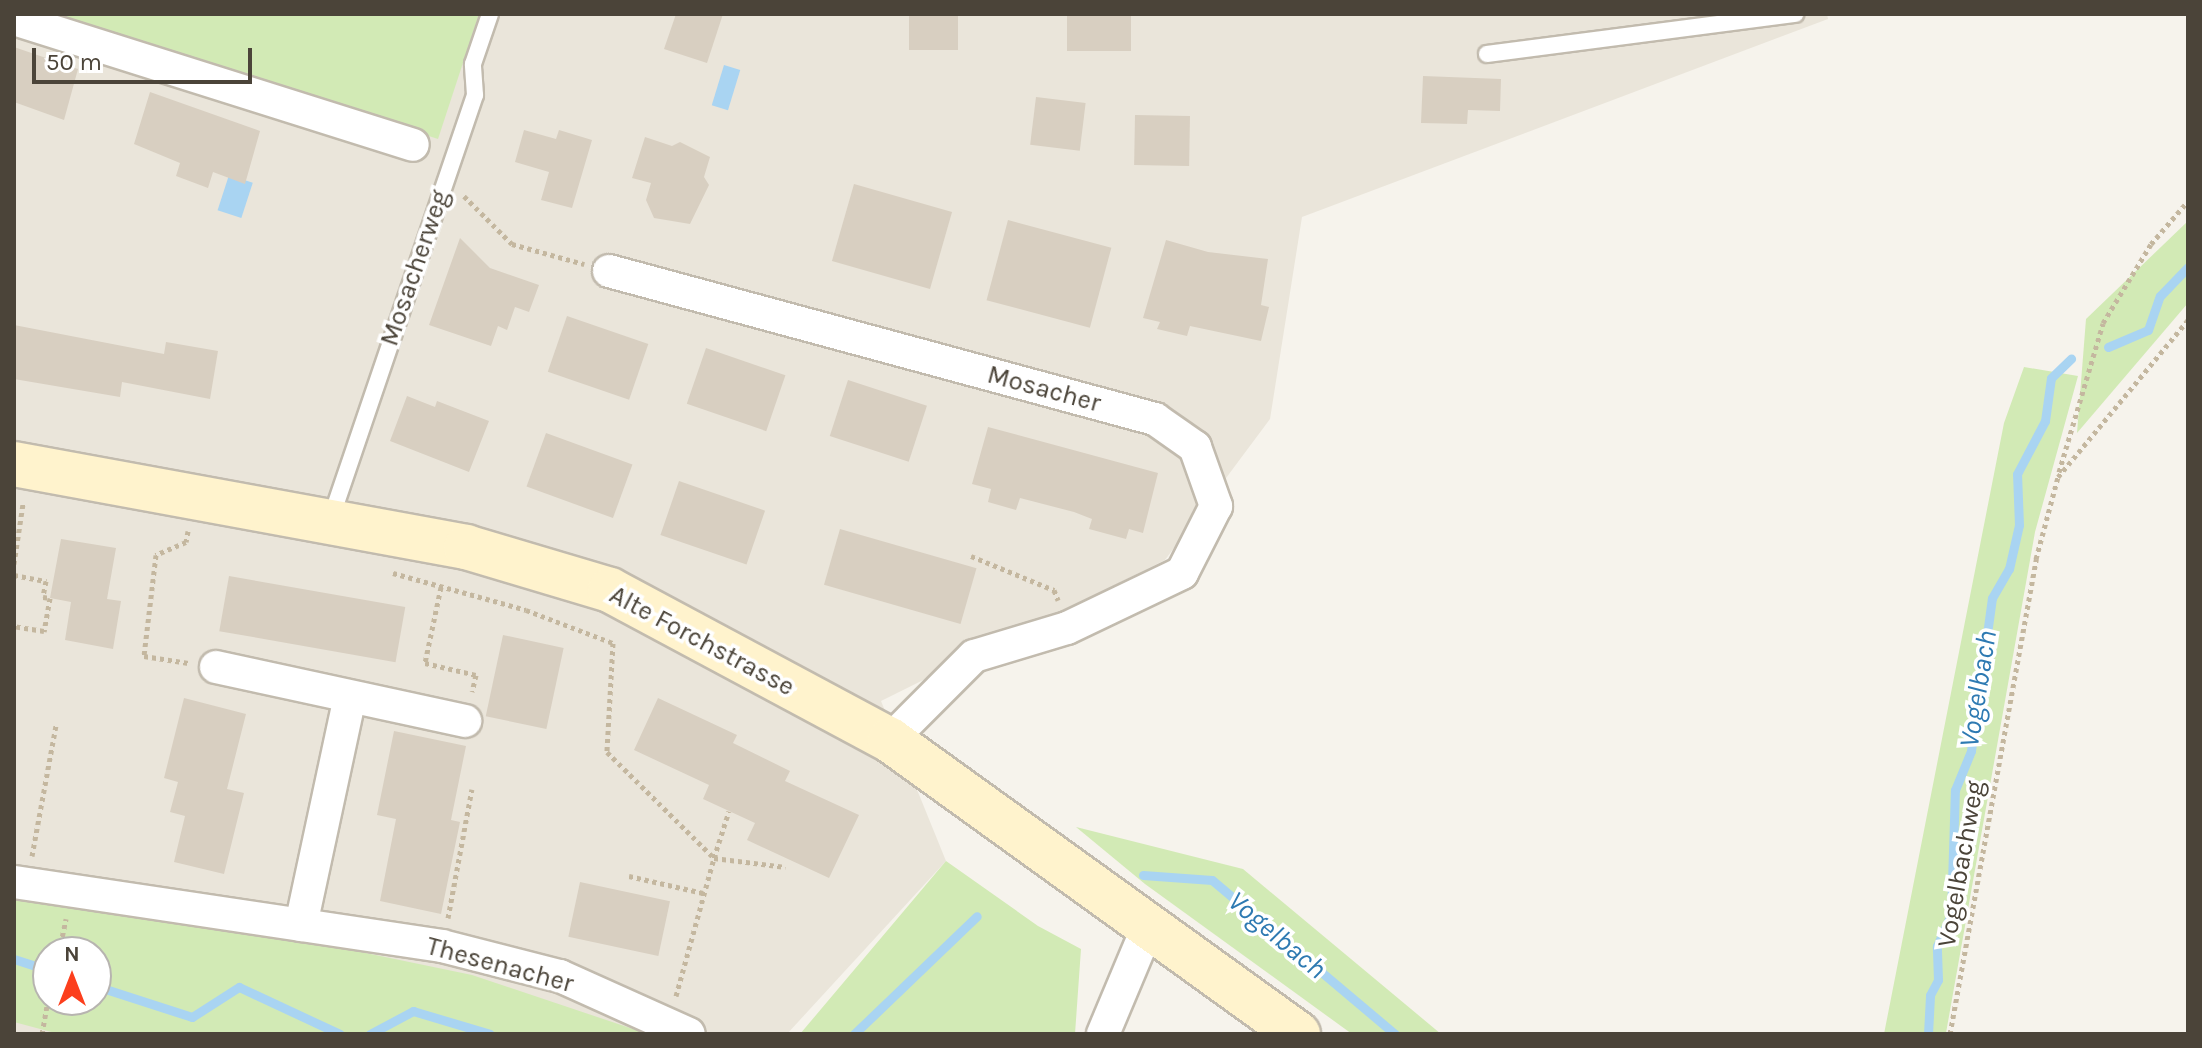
<!DOCTYPE html>
<html>
<head>
<meta charset="utf-8">
<style>
  body { margin:0 }
  #map { position:relative; width:2202px; height:1048px; overflow:hidden; background:#f6f3ec; font-family:Karla,sans-serif }
  div>[style] { position:absolute }
  .residential>* { inset:0; background:#eae5da }
  .green>* { inset:0; background:#d2eab5 }
  .water>* { inset:0; background:#a9d4f2; transform-origin:0 0 }
  .stream>* { height:9px; margin:-4.5px; padding:0 4.5px; transform-origin:4.5px; border-radius:4.5px; background:#a9d4f2 }
  .building>* { inset:0; background:#d8cfc1; transform-origin:0 0 }
  .path>* { height:5px; margin-top:-2.5px; transform-origin:0; background:repeating-linear-gradient(90deg,#c4b79f 0 4px,transparent 0 8px) }
  .roads { filter:drop-shadow(2px 0 #c2bbae) drop-shadow(-2px 0 #c2bbae) drop-shadow(0 2px #c2bbae) drop-shadow(0 -2px #c2bbae) }
  .lane>* { height:16px; margin:-8px; padding:0 8px; transform-origin:8px; border-radius:8px; background:#fff }
  .street>* { height:32px; margin:-16px; padding:0 16px; transform-origin:16px; border-radius:16px; background:#fff }
  .secondary>* { height:44px; margin:-22px; padding:0 22px; transform-origin:22px; border-radius:22px; background:#fff3cd }
  span { translate:-50% -50%; white-space:nowrap; text-align:center; line-height:1.15; -webkit-text-stroke:7px #fff; paint-order:stroke }
  .street-label { font-size:26px; color:#4b4439 }
  .water-label { font-size:28px; color:#2e7ab2; font-style:italic }
  .frame { position:absolute; inset:0; border:16px solid #4b4439; pointer-events:none }
  .north { position:absolute; left:32px; top:936px; width:80px; height:80px; box-sizing:border-box; background:#fff; border:2px solid #b7b4b0; border-radius:50%; rotate:0deg; font-size:22px; font-weight:700; line-height:32px; text-align:center; color:#4b4439 }
  .north::after { content:''; display:block; margin:auto; width:28px; height:36px; background:#fc3f1d; clip-path:polygon(50% 0,100% 100%,50% 72%,0 100%) }
  .scale { position:absolute; left:32px; top:48px; width:220px; height:36px; box-sizing:border-box; border:4px solid #4b4439; border-top:0; padding-left:10px; font-size:24px; line-height:28px; white-space:nowrap; color:#4b4439; -webkit-text-stroke:6px #fff; paint-order:stroke }
</style>
</head>
<body>
<div id="map">
  <div class="residential">
    <i style="clip-path:polygon(evenodd,14px 14px,1827px 14px,1828px 19px,1302px 217px,1270px 419px,1165px 560px,881px 701px,946px 861px,787px 1034px,14px 1034px,14px 14px,48px 952px,96px 952px,96px 1000px,48px 1000px,48px 952px)"></i>
  </div>
  <div class="green">
    <i style="clip-path:polygon(57px 14px,479px 14px,438px 139px)"></i>
    <i style="clip-path:polygon(2188px 221px,2188px 303px,2077px 433px,2086px 319px)"></i>
    <i style="clip-path:polygon(2024px 367px,2078px 376px,2035px 532px,1946px 1033px,1884px 1034px,2004px 423px)"></i>
    <i style="clip-path:polygon(1076px 827px,1243px 869px,1441px 1034px,1352px 1034px,1145px 884px)"></i>
    <i style="clip-path:polygon(946px 861px,1038px 926px,1081px 949px,1075px 1034px,800px 1034px)"></i>
    <i style="clip-path:polygon(evenodd,14px 897px,303px 940px,472px 975px,648px 1034px,59px 1034px,14px 1022px,14px 897px,48px 952px,96px 952px,96px 1000px,48px 1000px,48px 952px)"></i>
  </div>
  <div class="water">
    <i style="left:724px;top:65px;width:17px;height:42px;rotate:17deg"></i>
    <i style="left:229px;top:175px;width:25px;height:37px;rotate:18deg"></i>
  </div>
  <div class="stream">
    <i style="left:2108px;top:347px;width:43px;rotate:-23deg"></i>
    <i style="left:2148px;top:330px;width:36px;rotate:-71deg"></i>
    <i style="left:2160px;top:296px;width:40px;rotate:-46deg"></i>
    <i style="left:1143px;top:875px;width:69px;rotate:4.1deg"></i>
    <i style="left:1212px;top:880px;width:239px;rotate:40.1deg"></i>
    <i style="left:14px;top:959px;width:36px;rotate:18deg"></i>
    <i style="left:96px;top:986px;width:101px;rotate:17.9deg"></i>
    <i style="left:192px;top:1017px;width:56px;rotate:-32.6deg"></i>
    <i style="left:239px;top:987px;width:111px;rotate:25deg"></i>
    <i style="left:370px;top:1034px;width:49px;rotate:-28.1deg"></i>
    <i style="left:413px;top:1011px;width:80px;rotate:16.6deg"></i>
    <i style="left:854px;top:1034px;width:170px;rotate:-43.8deg"></i>
    <i style="left:1928px;top:1034px;width:39px;rotate:-87deg"></i>
    <i style="left:1930px;top:995px;width:17px;rotate:-62deg"></i>
    <i style="left:1938px;top:980px;width:34px;rotate:-92deg"></i>
    <i style="left:1937px;top:946px;width:34px;rotate:-66deg"></i>
    <i style="left:1951px;top:915px;width:125px;rotate:-88.2deg"></i>
    <i style="left:1955px;top:790px;width:42px;rotate:-67.7deg"></i>
    <i style="left:1971px;top:751px;width:154px;rotate:-82.2deg"></i>
    <i style="left:1992px;top:598px;width:34px;rotate:-60deg"></i>
    <i style="left:2009px;top:569px;width:45px;rotate:-77.2deg"></i>
    <i style="left:2019px;top:525px;width:51px;rotate:-92.2deg"></i>
    <i style="left:2017px;top:474px;width:60px;rotate:-62.2deg"></i>
    <i style="left:2045px;top:421px;width:43px;rotate:-82.1deg"></i>
    <i style="left:2051px;top:378px;width:28px;rotate:-44deg"></i>
  </div>
  <div class="building">
    <i style="clip-path:polygon(676px 14px,723px 14px,707px 63px,664px 49px)"></i>
    <i style="left:909px;top:14px;width:49px;height:36px"></i>
    <i style="left:1067px;top:14px;width:64px;height:37px"></i>
    <i style="clip-path:polygon(14px 47px,78px 69px,64px 120px,14px 102px)"></i>
    <i style="clip-path:polygon(1423px 76px,1501px 79px,1500px 111px,1468px 110px,1467px 124px,1421px 123px)"></i>
    <i style="clip-path:polygon(150px 92px,260px 131px,245px 184px,213px 172px,208px 188px,176px 176px,180px 163px,134px 144px)"></i>
    <i style="left:1036px;top:97px;width:50px;height:48px;rotate:7deg"></i>
    <i style="left:1135px;top:115px;width:55px;height:50px;rotate:1deg"></i>
    <i style="clip-path:polygon(524px 130px,556px 139px,559px 130px,592px 140px,572px 208px,541px 200px,549px 172px,515px 162px)"></i>
    <i style="clip-path:polygon(645px 137px,672px 146px,680px 142px,710px 157px,704px 177px,709px 185px,690px 224px,654px 218px,646px 200px,651px 183px,632px 178px)"></i>
    <i style="left:854px;top:184px;width:102px;height:80px;rotate:16deg"></i>
    <i style="left:1008px;top:220px;width:107px;height:83px;rotate:15deg"></i>
    <i style="clip-path:polygon(460px 238px,490px 268px,539px 285px,529px 312px,515px 307px,507px 330px,498px 326px,491px 346px,429px 325px)"></i>
    <i style="clip-path:polygon(1166px 240px,1208px 252px,1268px 259px,1261px 305px,1269px 307px,1261px 341px,1190px 326px,1187px 336px,1157px 329px,1160px 322px,1143px 318px)"></i>
    <i style="left:567px;top:316px;width:86px;height:59px;rotate:19deg"></i>
    <i style="clip-path:polygon(14px 325px,164px 354px,166px 342px,218px 351px,210px 399px,122px 382px,120px 397px,14px 379px)"></i>
    <i style="left:706px;top:348px;width:84px;height:59px;rotate:19deg"></i>
    <i style="left:848px;top:380px;width:83px;height:59px;rotate:18deg"></i>
    <i style="clip-path:polygon(407px 396px,435px 407px,437px 401px,489px 421px,469px 472px,390px 441px)"></i>
    <i style="clip-path:polygon(988px 427px,1158px 473px,1143px 533px,1129px 529px,1126px 539px,1089px 529px,1092px 519px,1074px 512px,1020px 498px,1016px 510px,988px 502px,991px 489px,972px 484px)"></i>
    <i style="left:546px;top:433px;width:92px;height:57px;rotate:20deg"></i>
    <i style="left:679px;top:481px;width:91px;height:57px;rotate:19deg"></i>
    <i style="left:840px;top:529px;width:142px;height:58px;rotate:16deg"></i>
    <i style="clip-path:polygon(61px 539px,116px 548px,107px 599px,121px 601px,113px 649px,65px 640px,71px 602px,50px 598px)"></i>
    <i style="left:229px;top:576px;width:179px;height:56px;rotate:10deg"></i>
    <i style="left:503px;top:635px;width:62px;height:83px;rotate:12deg"></i>
    <i style="clip-path:polygon(184px 698px,246px 714px,227px 789px,244px 793px,224px 874px,174px 862px,185px 816px,170px 812px,178px 782px,164px 778px)"></i>
    <i style="clip-path:polygon(658px 698px,737px 735px,733px 743px,790px 771px,785px 781px,859px 815px,829px 878px,747px 840px,755px 823px,703px 799px,709px 785px,634px 750px)"></i>
    <i style="clip-path:polygon(394px 731px,466px 746px,451px 820px,460px 822px,441px 914px,380px 901px,396px 819px,377px 815px)"></i>
    <i style="left:580px;top:882px;width:92px;height:56px;rotate:12deg"></i>
  </div>
  <div class="path">
    <i style="left:464px;top:196px;width:68px;rotate:45deg"></i>
    <i style="left:512px;top:244px;width:75px;rotate:15.5deg"></i>
    <i style="left:2059px;top:472px;width:155px;rotate:-73.5deg"></i>
    <i style="left:2103px;top:323px;width:92px;rotate:-58.7deg"></i>
    <i style="left:2151px;top:244px;width:57px;rotate:-49.3deg"></i>
    <i style="left:188px;top:531px;width:11px;rotate:100deg"></i>
    <i style="left:186px;top:542px;width:33px;rotate:157deg"></i>
    <i style="left:156px;top:555px;width:102px;rotate:96.8deg"></i>
    <i style="left:144px;top:656px;width:45px;rotate:9deg"></i>
    <i style="left:971px;top:556px;width:90px;rotate:22.3deg"></i>
    <i style="left:1054px;top:590px;width:11px;rotate:68deg"></i>
    <i style="left:14px;top:564px;width:61px;rotate:-81.5deg"></i>
    <i style="left:393px;top:573px;width:138px;rotate:15.5deg"></i>
    <i style="left:526px;top:610px;width:93px;rotate:20.8deg"></i>
    <i style="left:613px;top:643px;width:109px;rotate:93.2deg"></i>
    <i style="left:607px;top:752px;width:151px;rotate:44.7deg"></i>
    <i style="left:714px;top:858px;width:49px;rotate:-72.3deg"></i>
    <i style="left:14px;top:575px;width:33px;rotate:11deg"></i>
    <i style="left:46px;top:581px;width:16px;rotate:101deg"></i>
    <i style="left:43px;top:597px;width:7px;rotate:8deg"></i>
    <i style="left:50px;top:598px;width:34px;rotate:100deg"></i>
    <i style="left:44px;top:631px;width:30px;rotate:-171deg"></i>
    <i style="left:441px;top:587px;width:78px;rotate:101.9deg"></i>
    <i style="left:425px;top:663px;width:52px;rotate:13.2deg"></i>
    <i style="left:476px;top:675px;width:17px;rotate:103deg"></i>
    <i style="left:32px;top:856px;width:133px;rotate:-79.6deg"></i>
    <i style="left:629px;top:876px;width:76px;rotate:12.9deg"></i>
    <i style="left:448px;top:918px;width:131px;rotate:-79.5deg"></i>
    <i style="left:59px;top:952px;width:34px;rotate:-78deg"></i>
    <i style="left:676px;top:996px;width:143px;rotate:-74.6deg"></i>
    <i style="left:714px;top:858px;width:72px;rotate:7.2deg"></i>
    <i style="left:42px;top:1034px;width:35px;rotate:-80deg"></i>
    <i style="left:1950px;top:1034px;width:483px;rotate:-79.7deg"></i>
    <i style="left:2036px;top:559px;width:85px;rotate:-75deg"></i>
    <i style="left:2058px;top:477px;width:204px;rotate:-50.4deg"></i>
  </div>
  <div class="roads">
    <div class="lane">
      <i style="left:1487px;top:54px;width:311px;rotate:-7.4deg"></i>
      <i style="left:330px;top:521px;width:450px;rotate:-71.2deg"></i>
      <i style="left:475px;top:95px;width:31px;rotate:-94deg"></i>
      <i style="left:473px;top:64px;width:53px;rotate:-71.2deg"></i>
    </div>
    <div class="street">
      <i style="left:14px;top:19px;width:418px;rotate:17.5deg"></i>
      <i style="left:609px;top:271px;width:566px;rotate:15.17deg"></i>
      <i style="left:1155px;top:419px;width:49px;rotate:35deg"></i>
      <i style="left:1195px;top:447px;width:63px;rotate:70.4deg"></i>
      <i style="left:1216px;top:506px;width:75px;rotate:116.9deg"></i>
      <i style="left:1182px;top:573px;width:127px;rotate:154.4deg"></i>
      <i style="left:1067px;top:628px;width:97px;rotate:163.2deg"></i>
      <i style="left:974px;top:656px;width:119px;rotate:135deg"></i>
      <i style="left:216px;top:667px;width:255px;rotate:12.2deg"></i>
      <i style="left:14px;top:882px;width:433px;rotate:8.5deg"></i>
      <i style="left:442px;top:946px;width:122px;rotate:14.3deg"></i>
      <i style="left:560px;top:976px;width:141px;rotate:24.2deg"></i>
      <i style="left:301px;top:925px;width:233px;rotate:-77.9deg"></i>
      <i style="left:1103px;top:1034px;width:116px;rotate:-67.2deg"></i>
    </div>
    <div class="secondary">
      <i style="left:14px;top:464px;width:460px;rotate:10.4deg"></i>
      <i style="left:466px;top:547px;width:150px;rotate:16.6deg"></i>
      <i style="left:610px;top:590px;width:318px;rotate:28.2deg"></i>
      <i style="left:890px;top:740px;width:503px;rotate:35.78deg"></i>
    </div>
  </div>
  <div class="street-label">
    <span style="left:415px;top:268px;rotate:-71deg">Mosacherweg</span>
    <span style="left:1044px;top:389px;rotate:15deg">Mosacher</span>
    <span style="left:702px;top:641px;rotate:28deg">Alte Forchstrasse</span>
    <span style="left:1961px;top:864px;rotate:-80deg">Vogelbachweg</span>
    <span style="left:500px;top:965px;rotate:15deg">Thesenacher</span>
  </div>
  <div class="water-label">
    <span style="left:1978px;top:689px;rotate:-81deg">Vogelbach</span>
    <span style="left:1277px;top:935px;rotate:40deg">Vogelbach</span>
  </div>
  <div class="frame"></div>
  <div class="north">N</div>
  <div class="scale">50 m</div>
</div>
</body>
</html>
